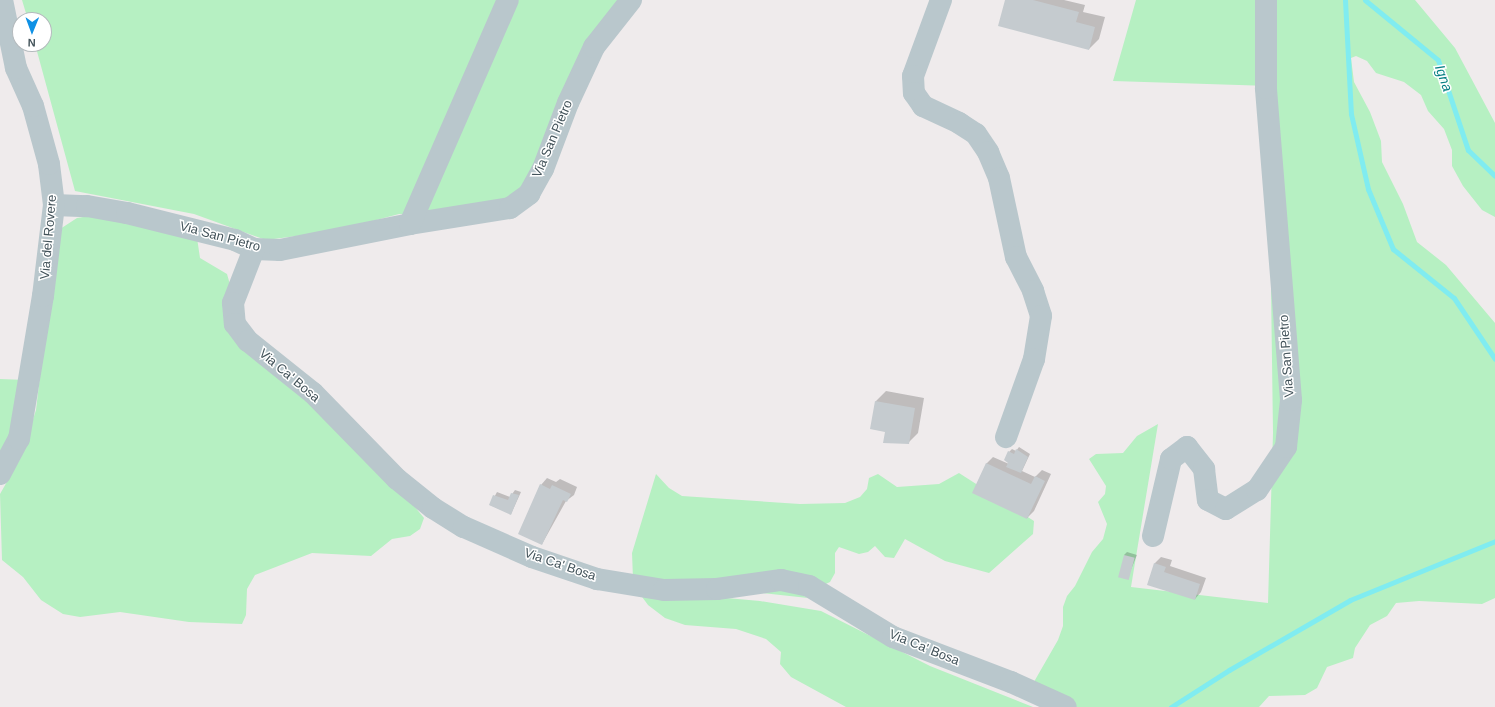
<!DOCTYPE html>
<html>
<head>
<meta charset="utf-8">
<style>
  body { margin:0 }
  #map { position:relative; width:1495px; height:707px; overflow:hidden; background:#efebec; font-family:Arial,sans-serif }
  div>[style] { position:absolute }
  .green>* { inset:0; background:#b6f0c2 }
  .shadow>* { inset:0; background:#0003 }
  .stream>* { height:5px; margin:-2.5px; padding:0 2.5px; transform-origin:2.5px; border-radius:2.5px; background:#80ecf0 }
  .building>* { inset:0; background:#c5cbcf; transform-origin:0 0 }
  .minor>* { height:22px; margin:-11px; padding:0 11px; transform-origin:11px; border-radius:11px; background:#b9c7cc }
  span { translate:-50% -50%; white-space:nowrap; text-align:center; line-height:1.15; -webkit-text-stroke:3px #fff; paint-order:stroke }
  .street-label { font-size:13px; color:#43535a }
  .water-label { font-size:14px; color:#078084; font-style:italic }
  .north { position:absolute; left:12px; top:12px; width:40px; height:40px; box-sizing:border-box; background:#fff; border:1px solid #b4babd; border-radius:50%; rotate:181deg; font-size:11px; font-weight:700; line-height:16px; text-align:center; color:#43535a }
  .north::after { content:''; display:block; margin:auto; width:14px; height:18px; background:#0f91e5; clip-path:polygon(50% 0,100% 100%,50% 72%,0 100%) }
</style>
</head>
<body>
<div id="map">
  <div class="green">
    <i style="clip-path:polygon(22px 0,629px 0,534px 181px,495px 206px,426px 215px,399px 214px,335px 231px,266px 240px,194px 214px,75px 191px,35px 44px,44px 44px,44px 20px,28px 20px)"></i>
    <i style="clip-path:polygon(1136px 0,1415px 0,1455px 48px,1495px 123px,1495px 217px,1482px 210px,1463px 186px,1452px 166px,1452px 150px,1444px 129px,1428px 111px,1421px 95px,1404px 82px,1376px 73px,1367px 61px,1356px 56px,1351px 58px,1354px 82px,1370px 112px,1381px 141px,1382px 162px,1403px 204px,1417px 242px,1446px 265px,1495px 323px,1495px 598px,1482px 604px,1419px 601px,1396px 603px,1387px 616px,1370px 625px,1355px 648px,1353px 658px,1327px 667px,1317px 688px,1305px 695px,1269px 696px,1259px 707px,1055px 707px,1031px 687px,1058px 640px,1063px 626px,1063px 607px,1067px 596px,1075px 586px,1092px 552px,1103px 539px,1107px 524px,1098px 502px,1105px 494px,1106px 486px,1089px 459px,1096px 454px,1123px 453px,1137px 436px,1158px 424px,1131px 587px,1268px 603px,1273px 433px,1271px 288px,1285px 261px,1270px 86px,1113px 81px)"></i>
    <i style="clip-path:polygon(102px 214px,196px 231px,200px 258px,227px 274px,231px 288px,230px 307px,275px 370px,405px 495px,424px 518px,420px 529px,410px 536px,392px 539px,371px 556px,312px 553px,255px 575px,247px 589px,246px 615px,242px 624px,189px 622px,120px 612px,80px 617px,63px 614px,41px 600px,23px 577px,2px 560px,0 494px,20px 459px,36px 410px,57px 231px,77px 218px)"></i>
    <i style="clip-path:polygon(0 379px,26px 380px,0 464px)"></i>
    <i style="clip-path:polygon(959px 473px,1034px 521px,1033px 534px,989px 573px,945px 561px,905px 539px,894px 558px,885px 557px,875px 546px,868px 552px,859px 554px,839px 547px,835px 553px,835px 573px,830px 582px,802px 595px,808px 598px,633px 579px,632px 553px,656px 474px,669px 488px,682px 496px,800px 504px,845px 503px,860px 497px,867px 489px,869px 478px,878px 474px,897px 487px,939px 484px)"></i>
    <i style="clip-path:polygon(637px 590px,760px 601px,821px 611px,930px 666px,1033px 707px,846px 707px,791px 677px,780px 664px,781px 652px,766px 639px,736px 629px,685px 625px,665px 618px,648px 605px)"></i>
  </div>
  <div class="shadow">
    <i style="clip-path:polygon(1006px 0,1064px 0,1085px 5px,1083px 12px,1105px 17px,1099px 39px,1089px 49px)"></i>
    <i style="clip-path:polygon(886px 391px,924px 398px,918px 433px,908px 443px,886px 431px,871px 428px,876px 401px)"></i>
    <i style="clip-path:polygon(1019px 447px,1030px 454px,1022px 471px,1035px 477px,1042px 470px,1051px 474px,1034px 511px,1027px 518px,986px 464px,993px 457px,1009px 464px,1009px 452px,1012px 449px,1016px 451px)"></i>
    <i style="clip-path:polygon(547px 478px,556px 482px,560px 479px,577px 487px,574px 495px,566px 501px,542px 544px,541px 485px)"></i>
    <i style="clip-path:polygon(515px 490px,521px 492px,511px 514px,490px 505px,497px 492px,510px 497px)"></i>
    <i style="clip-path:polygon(1127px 552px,1137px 555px,1127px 579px,1124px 555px)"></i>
    <i style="clip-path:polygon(1161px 557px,1172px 560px,1170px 566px,1206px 578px,1201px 592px,1195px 599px,1148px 584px,1155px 563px)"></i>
  </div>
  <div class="stream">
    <i style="left:1345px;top:0;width:114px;rotate:87deg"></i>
    <i style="left:1351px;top:114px;width:77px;rotate:77.2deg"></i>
    <i style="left:1368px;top:189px;width:65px;rotate:67.4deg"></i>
    <i style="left:1393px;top:249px;width:78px;rotate:38.8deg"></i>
    <i style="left:1454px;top:298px;width:73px;rotate:56.1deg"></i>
    <i style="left:1365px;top:0;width:94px;rotate:39.4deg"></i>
    <i style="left:1438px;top:60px;width:95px;rotate:71.6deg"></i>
    <i style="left:1468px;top:150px;width:37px;rotate:44deg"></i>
    <i style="left:1171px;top:707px;width:69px;rotate:-32.5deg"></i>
    <i style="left:1229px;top:670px;width:140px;rotate:-30deg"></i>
    <i style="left:1350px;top:600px;width:157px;rotate:-22.1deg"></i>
  </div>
  <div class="building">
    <i style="clip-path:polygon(1005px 0,1033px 0,1079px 12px,1076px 22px,1095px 27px,1089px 50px,998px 26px)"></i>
    <i style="clip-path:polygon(875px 401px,915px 408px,909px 444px,883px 443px,885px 432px,870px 429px)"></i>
    <i style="clip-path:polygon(1016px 449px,1028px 457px,1021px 473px,1006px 467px,1008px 463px,1004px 460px,1008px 451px,1014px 454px)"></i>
    <i style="clip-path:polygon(986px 463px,1031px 484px,1035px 476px,1045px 481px,1027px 519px,972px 493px)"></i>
    <i style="clip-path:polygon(540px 484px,550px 489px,552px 485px,571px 494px,567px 502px,563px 500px,542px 545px,518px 534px)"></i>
    <i style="clip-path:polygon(511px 493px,519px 495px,511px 515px,489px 505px,493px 495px,508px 500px)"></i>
    <i style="left:1124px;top:555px;width:11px;height:23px;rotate:15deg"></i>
    <i style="clip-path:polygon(1154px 563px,1166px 567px,1164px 572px,1200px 584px,1195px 600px,1147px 585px)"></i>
  </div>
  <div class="minor">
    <i style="left:941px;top:0;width:81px;rotate:110.2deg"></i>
    <i style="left:913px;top:76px;width:17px;rotate:87deg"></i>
    <i style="left:914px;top:93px;width:16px;rotate:55deg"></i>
    <i style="left:923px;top:106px;width:40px;rotate:25deg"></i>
    <i style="left:959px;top:123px;width:20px;rotate:33deg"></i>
    <i style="left:976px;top:134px;width:22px;rotate:56deg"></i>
    <i style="left:988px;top:152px;width:28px;rotate:67deg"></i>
    <i style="left:999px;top:178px;width:81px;rotate:77.9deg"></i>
    <i style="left:1016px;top:257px;width:38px;rotate:63deg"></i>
    <i style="left:1033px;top:291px;width:26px;rotate:72deg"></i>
    <i style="left:1041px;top:316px;width:44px;rotate:99.2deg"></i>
    <i style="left:1034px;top:359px;width:83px;rotate:109.7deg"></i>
    <i style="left:54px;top:205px;width:33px;rotate:2deg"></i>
    <i style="left:87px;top:206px;width:41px;rotate:9.9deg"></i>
    <i style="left:127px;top:213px;width:111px;rotate:14deg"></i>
    <i style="left:235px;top:240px;width:21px;rotate:25deg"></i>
    <i style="left:254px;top:249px;width:26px;rotate:2deg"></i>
    <i style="left:280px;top:250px;width:133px;rotate:-11.3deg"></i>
    <i style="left:410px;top:224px;width:101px;rotate:-9.1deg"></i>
    <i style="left:510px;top:208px;width:24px;rotate:-36deg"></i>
    <i style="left:529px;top:194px;width:29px;rotate:-61deg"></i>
    <i style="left:543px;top:169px;width:71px;rotate:-69.3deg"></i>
    <i style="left:568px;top:103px;width:62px;rotate:-65.1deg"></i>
    <i style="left:594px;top:47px;width:60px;rotate:-51.8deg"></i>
    <i style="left:410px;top:224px;width:244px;rotate:-66.4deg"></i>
    <i style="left:254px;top:249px;width:58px;rotate:111.3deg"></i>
    <i style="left:233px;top:303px;width:21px;rotate:85deg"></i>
    <i style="left:235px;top:324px;width:21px;rotate:53deg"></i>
    <i style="left:248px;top:341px;width:83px;rotate:38.7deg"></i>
    <i style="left:313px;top:393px;width:120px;rotate:45.7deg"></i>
    <i style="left:397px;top:479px;width:46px;rotate:38.9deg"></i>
    <i style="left:433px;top:508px;width:36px;rotate:32deg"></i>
    <i style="left:464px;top:527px;width:74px;rotate:23.8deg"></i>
    <i style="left:532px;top:557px;width:69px;rotate:18.7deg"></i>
    <i style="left:597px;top:579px;width:68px;rotate:9.3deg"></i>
    <i style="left:664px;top:590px;width:53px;rotate:-1.1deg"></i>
    <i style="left:717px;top:589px;width:65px;rotate:-8deg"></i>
    <i style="left:781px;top:580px;width:29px;rotate:12deg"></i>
    <i style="left:809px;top:586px;width:98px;rotate:31.3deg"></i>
    <i style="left:893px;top:637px;width:126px;rotate:20.9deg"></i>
    <i style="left:1011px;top:682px;width:60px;rotate:24.4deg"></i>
    <i style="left:0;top:474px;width:40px;rotate:-62deg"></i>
    <i style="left:19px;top:439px;width:145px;rotate:-80.5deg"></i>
    <i style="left:43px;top:296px;width:92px;rotate:-83.1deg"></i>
    <i style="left:54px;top:205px;width:41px;rotate:-97deg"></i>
    <i style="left:49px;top:164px;width:60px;rotate:-105.4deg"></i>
    <i style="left:33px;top:106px;width:42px;rotate:-114.1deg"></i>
    <i style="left:16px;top:68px;width:69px;rotate:-101.6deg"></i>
    <i style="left:1153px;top:536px;width:79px;rotate:-76.8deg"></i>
    <i style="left:1171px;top:459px;width:20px;rotate:-37deg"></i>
    <i style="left:1187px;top:447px;width:28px;rotate:52deg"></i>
    <i style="left:1204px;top:469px;width:31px;rotate:83deg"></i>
    <i style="left:1208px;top:500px;width:20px;rotate:27deg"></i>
    <i style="left:1226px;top:509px;width:36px;rotate:-32deg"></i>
    <i style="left:1257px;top:490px;width:52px;rotate:-56deg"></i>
    <i style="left:1286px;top:447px;width:47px;rotate:-83.9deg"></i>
    <i style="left:1291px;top:400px;width:313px;rotate:-94.6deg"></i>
    <i style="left:1266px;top:88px;width:88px;rotate:-90deg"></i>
  </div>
  <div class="street-label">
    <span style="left:553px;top:139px;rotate:-67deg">Via San Pietro</span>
    <span style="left:49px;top:237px;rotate:-85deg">Via del Rovere</span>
    <span style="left:220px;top:237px;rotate:15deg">Via San Pietro</span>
    <span style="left:1287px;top:356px;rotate:-94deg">Via San Pietro</span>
    <span style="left:289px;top:376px;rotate:40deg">Via Ca' Bosa</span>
    <span style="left:560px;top:565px;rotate:19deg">Via Ca' Bosa</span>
    <span style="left:924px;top:648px;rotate:22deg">Via Ca' Bosa</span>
  </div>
  <div class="water-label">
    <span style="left:1444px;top:78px;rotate:70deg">Igna</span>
  </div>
  <div class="north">N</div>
</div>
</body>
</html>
